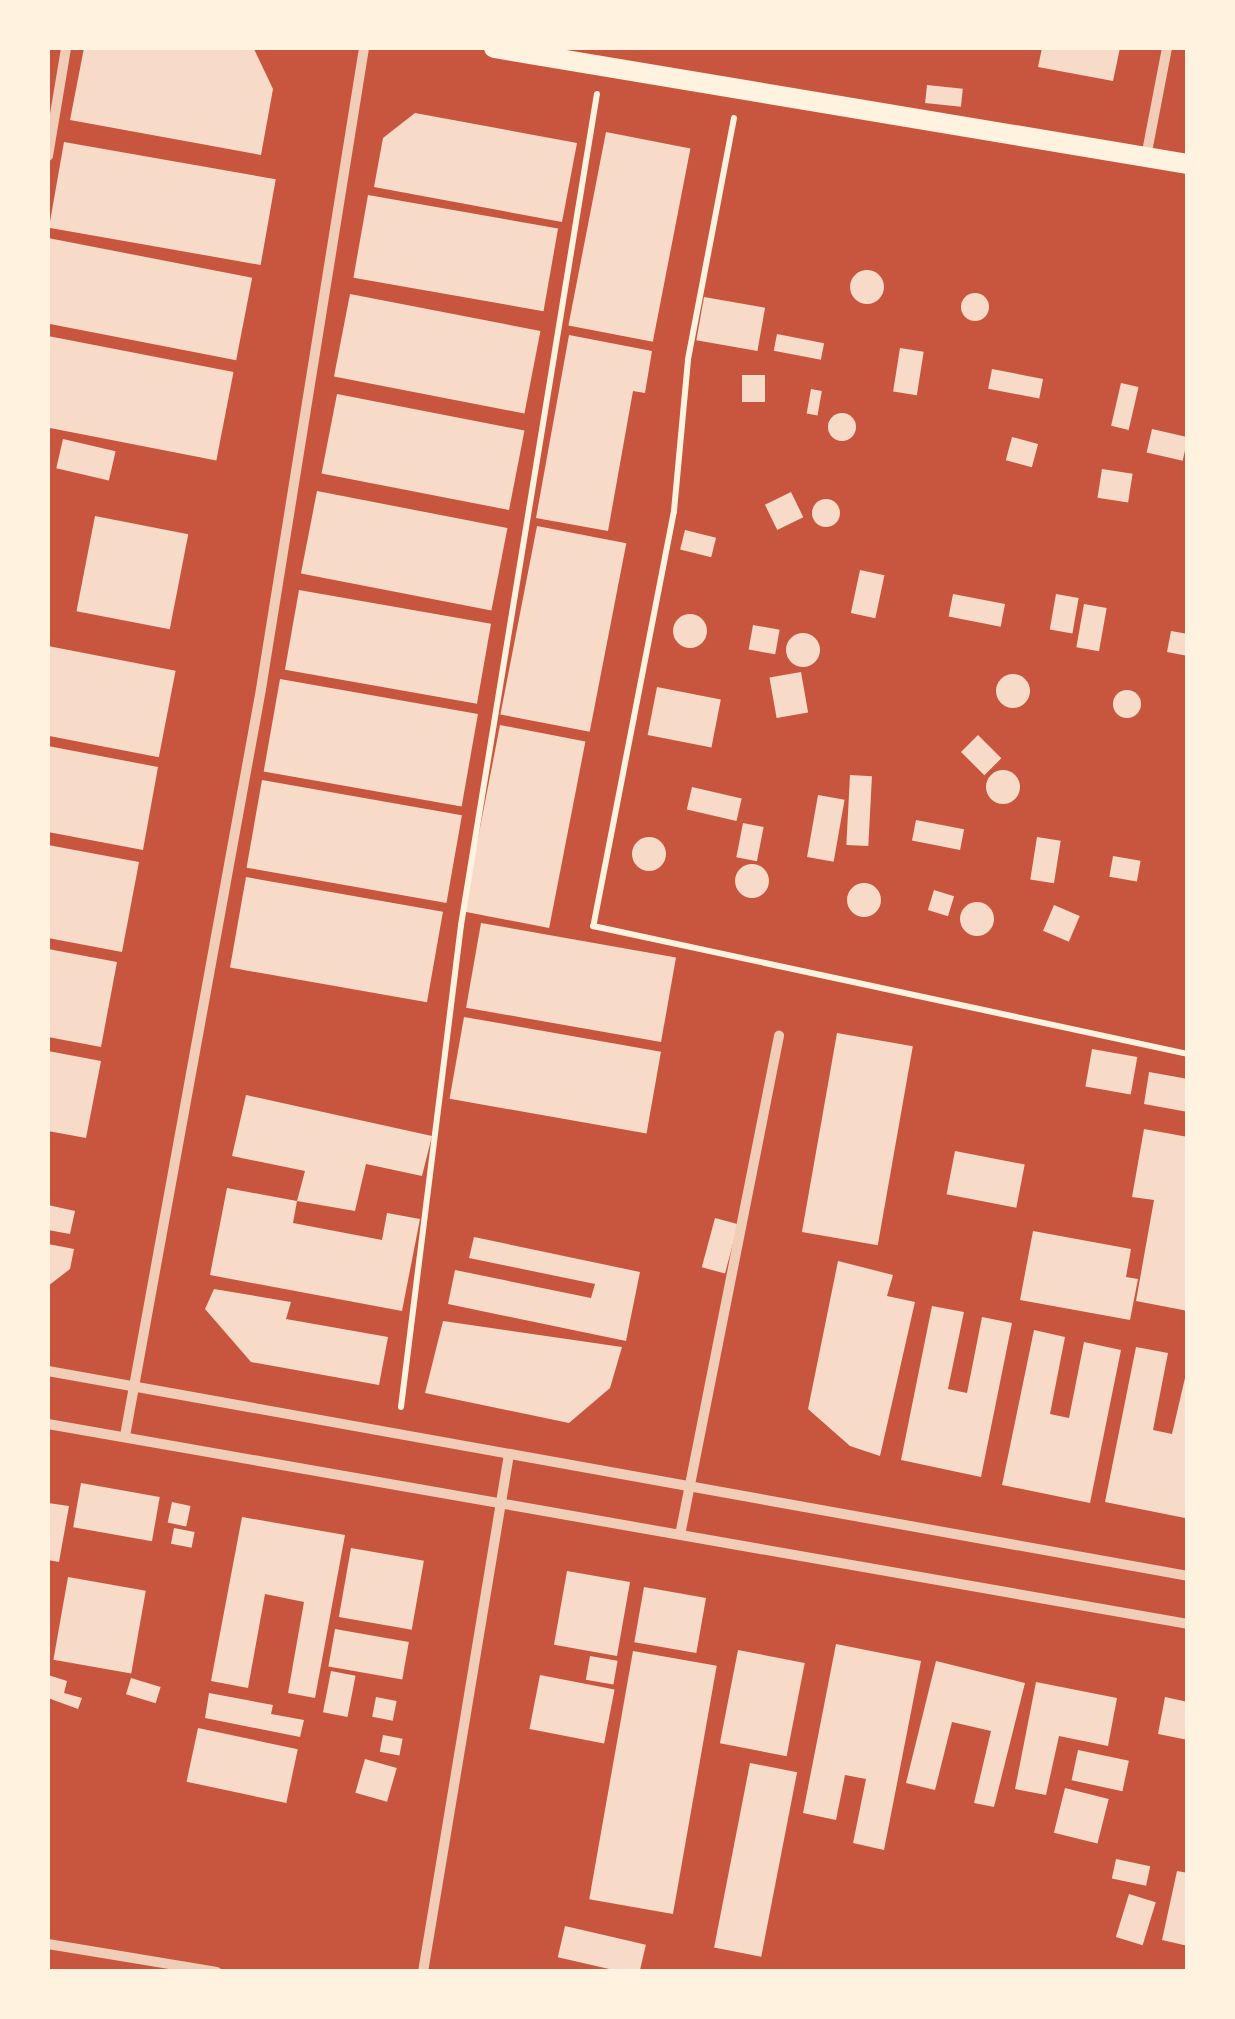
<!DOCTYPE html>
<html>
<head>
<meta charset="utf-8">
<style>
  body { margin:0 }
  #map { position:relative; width:1235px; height:2019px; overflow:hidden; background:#c8553d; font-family:Poppins,sans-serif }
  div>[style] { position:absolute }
  .building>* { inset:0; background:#f7dbc8; transform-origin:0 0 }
  .round { border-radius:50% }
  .path>* { height:6px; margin:-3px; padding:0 3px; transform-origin:3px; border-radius:3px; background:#fff3e0 }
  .minor>* { height:10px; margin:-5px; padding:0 5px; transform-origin:5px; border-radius:5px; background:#f1ccb7 }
  .secondary>* { height:20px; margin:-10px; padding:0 10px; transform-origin:10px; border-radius:10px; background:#fff3e0 }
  span { translate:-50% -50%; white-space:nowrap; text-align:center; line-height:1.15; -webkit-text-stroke:10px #fff3e0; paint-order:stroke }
  .frame { position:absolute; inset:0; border:50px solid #fff3e0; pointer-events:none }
</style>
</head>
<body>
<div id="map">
  <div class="building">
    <i style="clip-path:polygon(84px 48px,254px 49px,273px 89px,261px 155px,70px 120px)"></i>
    <i style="clip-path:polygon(1042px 48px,1120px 48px,1113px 81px,1038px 67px)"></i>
    <i style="left:927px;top:85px;width:36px;height:18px;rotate:6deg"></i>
    <i style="clip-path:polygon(415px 113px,577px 143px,562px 222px,374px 187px,383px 138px)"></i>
    <i style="left:606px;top:132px;width:86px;height:197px;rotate:11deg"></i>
    <i style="left:64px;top:142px;width:215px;height:87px;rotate:10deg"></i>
    <i style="left:368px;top:195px;width:193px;height:84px;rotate:10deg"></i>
    <i style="left:48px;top:238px;width:208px;height:84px;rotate:11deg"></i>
    <i class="round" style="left:850px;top:270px;width:34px;height:34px"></i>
    <i class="round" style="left:961px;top:293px;width:28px;height:28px"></i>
    <i style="left:350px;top:294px;width:194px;height:84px;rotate:11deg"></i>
    <i style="left:704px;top:297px;width:62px;height:44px;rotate:10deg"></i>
    <i style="left:777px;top:334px;width:48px;height:17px;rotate:11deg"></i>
    <i style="clip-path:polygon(569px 335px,652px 351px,645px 393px,633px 391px,608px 531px,536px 518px)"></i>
    <i style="left:48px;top:336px;width:189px;height:90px;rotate:11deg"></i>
    <i style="left:900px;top:348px;width:24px;height:44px;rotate:9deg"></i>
    <i style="left:992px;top:369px;width:52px;height:20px;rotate:11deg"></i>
    <i style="left:742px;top:375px;width:23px;height:27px"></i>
    <i style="left:1121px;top:383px;width:18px;height:44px;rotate:13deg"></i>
    <i style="left:811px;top:389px;width:11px;height:25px;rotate:10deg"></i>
    <i style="left:337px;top:394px;width:191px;height:81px;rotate:11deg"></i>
    <i class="round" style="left:828px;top:413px;width:28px;height:28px"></i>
    <i style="left:1152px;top:429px;width:37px;height:24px;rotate:13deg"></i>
    <i style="left:1012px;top:437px;width:27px;height:24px;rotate:15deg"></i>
    <i style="left:63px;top:439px;width:54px;height:30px;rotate:13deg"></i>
    <i style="left:1102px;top:469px;width:31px;height:29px;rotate:9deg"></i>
    <i style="left:317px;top:491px;width:194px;height:84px;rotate:11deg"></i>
    <i style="left:791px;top:492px;width:28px;height:29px;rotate:64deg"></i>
    <i class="round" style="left:812px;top:499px;width:28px;height:28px"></i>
    <i style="left:95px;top:516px;width:95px;height:97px;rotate:11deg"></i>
    <i style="left:537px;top:526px;width:91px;height:192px;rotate:11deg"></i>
    <i style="left:685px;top:530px;width:32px;height:20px;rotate:14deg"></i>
    <i style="left:860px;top:570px;width:25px;height:44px;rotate:12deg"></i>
    <i style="left:299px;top:590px;width:195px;height:81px;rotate:10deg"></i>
    <i style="left:953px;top:594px;width:53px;height:23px;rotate:11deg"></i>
    <i style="left:1056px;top:594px;width:23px;height:36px;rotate:10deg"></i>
    <i style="left:1084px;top:604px;width:23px;height:44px;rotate:10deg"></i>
    <i class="round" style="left:673px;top:614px;width:34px;height:34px"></i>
    <i style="left:753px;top:625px;width:27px;height:25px;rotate:10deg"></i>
    <i style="clip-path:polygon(1171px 631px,1188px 634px,1188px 656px,1167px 652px)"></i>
    <i class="round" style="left:786px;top:633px;width:34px;height:34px"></i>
    <i style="left:48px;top:646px;width:130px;height:88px;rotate:11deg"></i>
    <i style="left:801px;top:672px;width:41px;height:32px;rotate:80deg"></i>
    <i class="round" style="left:996px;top:674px;width:34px;height:34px"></i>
    <i style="left:280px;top:679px;width:201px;height:94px;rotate:10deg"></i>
    <i style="left:657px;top:687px;width:65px;height:49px;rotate:11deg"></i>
    <i class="round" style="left:1113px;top:690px;width:28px;height:28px"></i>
    <i style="left:500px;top:725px;width:87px;height:190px;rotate:11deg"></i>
    <i style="left:978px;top:735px;width:33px;height:24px;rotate:45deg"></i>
    <i style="clip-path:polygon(48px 746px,158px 767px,143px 850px,48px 832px)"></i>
    <i class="round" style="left:986px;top:770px;width:34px;height:34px"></i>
    <i style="left:850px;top:775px;width:22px;height:70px;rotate:3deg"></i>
    <i style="left:262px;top:780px;width:203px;height:89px;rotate:10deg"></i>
    <i style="left:692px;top:787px;width:51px;height:23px;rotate:13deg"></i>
    <i style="left:818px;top:795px;width:27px;height:63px;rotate:10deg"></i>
    <i style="left:916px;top:820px;width:49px;height:21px;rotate:11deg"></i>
    <i style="left:743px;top:823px;width:21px;height:35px;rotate:11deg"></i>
    <i style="left:1037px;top:837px;width:24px;height:43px;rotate:9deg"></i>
    <i class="round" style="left:632px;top:837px;width:34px;height:34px"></i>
    <i style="clip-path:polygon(48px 845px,139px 862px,122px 952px,48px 938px)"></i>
    <i style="left:1113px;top:856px;width:28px;height:21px;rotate:10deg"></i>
    <i class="round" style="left:735px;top:864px;width:34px;height:34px"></i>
    <i style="left:246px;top:877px;width:200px;height:92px;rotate:10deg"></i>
    <i class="round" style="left:847px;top:883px;width:34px;height:34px"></i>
    <i style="left:934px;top:890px;width:21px;height:21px;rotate:17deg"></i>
    <i class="round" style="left:960px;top:902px;width:34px;height:34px"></i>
    <i style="left:1054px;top:905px;width:28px;height:28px;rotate:23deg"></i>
    <i style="left:481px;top:923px;width:198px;height:86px;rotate:10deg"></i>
    <i style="clip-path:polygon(48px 949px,117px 962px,101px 1047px,48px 1037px)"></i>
    <i style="left:464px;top:1017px;width:200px;height:83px;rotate:10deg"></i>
    <i style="left:837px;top:1033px;width:77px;height:202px;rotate:10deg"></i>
    <i style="left:1092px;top:1049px;width:46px;height:38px;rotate:10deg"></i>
    <i style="clip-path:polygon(48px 1051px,101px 1061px,86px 1138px,48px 1131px)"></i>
    <i style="clip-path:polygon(1149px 1072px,1188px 1079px,1188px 1112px,1144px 1104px)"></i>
    <i style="clip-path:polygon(246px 1095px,432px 1136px,422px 1176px,366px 1164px,355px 1211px,297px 1201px,305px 1171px,232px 1156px)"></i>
    <i style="clip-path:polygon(1144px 1129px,1188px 1137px,1188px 1311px,1136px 1301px,1154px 1200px,1132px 1197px)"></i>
    <i style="left:955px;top:1151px;width:71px;height:44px;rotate:11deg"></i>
    <i style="clip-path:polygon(227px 1188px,297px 1201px,293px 1223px,382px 1240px,387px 1213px,420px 1219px,402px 1311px,210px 1275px)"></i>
    <i style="clip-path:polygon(48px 1205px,75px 1211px,70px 1234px,48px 1230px)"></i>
    <i style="left:715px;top:1218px;width:24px;height:51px;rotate:15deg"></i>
    <i style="clip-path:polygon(1033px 1231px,1131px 1249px,1126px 1277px,1138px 1279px,1130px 1320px,1020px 1300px)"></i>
    <i style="clip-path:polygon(474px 1237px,640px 1272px,626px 1341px,448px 1304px,455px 1270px,591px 1298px,595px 1284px,469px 1258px)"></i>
    <i style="clip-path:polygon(48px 1244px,74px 1249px,70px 1269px,48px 1286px)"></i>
    <i style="clip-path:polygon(838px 1261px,893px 1275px,887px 1296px,915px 1302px,880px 1456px,850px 1446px,808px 1409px)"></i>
    <i style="clip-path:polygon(214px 1289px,291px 1302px,286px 1319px,388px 1337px,379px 1385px,251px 1362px,205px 1309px)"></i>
    <i style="clip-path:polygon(932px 1306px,964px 1312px,948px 1389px,967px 1393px,982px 1317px,1012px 1323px,981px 1477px,901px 1460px)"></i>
    <i style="clip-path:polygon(443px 1321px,622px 1347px,610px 1388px,569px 1423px,425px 1393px)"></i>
    <i style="clip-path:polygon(1034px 1330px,1065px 1337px,1050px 1414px,1069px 1418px,1084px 1342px,1121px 1350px,1090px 1503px,1002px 1485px)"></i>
    <i style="clip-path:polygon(1136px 1347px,1168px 1353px,1153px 1430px,1172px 1434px,1188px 1365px,1185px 1518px,1105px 1502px)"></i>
    <i style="left:81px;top:1483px;width:80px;height:45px;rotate:10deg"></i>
    <i style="left:172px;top:1502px;width:19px;height:21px;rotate:12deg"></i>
    <i style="clip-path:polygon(48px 1503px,69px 1506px,59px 1562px,48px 1560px)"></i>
    <i style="clip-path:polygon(242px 1517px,345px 1535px,315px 1698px,288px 1693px,304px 1602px,265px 1594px,248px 1688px,211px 1681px)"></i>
    <i style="left:174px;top:1528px;width:21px;height:16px;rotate:11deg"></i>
    <i style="left:351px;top:1548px;width:74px;height:70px;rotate:10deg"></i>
    <i style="left:567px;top:1571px;width:64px;height:75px;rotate:10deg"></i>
    <i style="left:68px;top:1577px;width:79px;height:84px;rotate:10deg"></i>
    <i style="left:644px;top:1587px;width:63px;height:56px;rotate:10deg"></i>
    <i style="left:335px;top:1629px;width:75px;height:38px;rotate:10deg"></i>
    <i style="clip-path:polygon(836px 1644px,921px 1661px,884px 1850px,853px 1843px,866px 1779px,845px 1775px,836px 1820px,803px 1813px)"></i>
    <i style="left:738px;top:1650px;width:68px;height:95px;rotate:11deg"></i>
    <i style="left:633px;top:1651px;width:85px;height:252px;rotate:10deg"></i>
    <i style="left:590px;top:1656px;width:28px;height:24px;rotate:10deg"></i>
    <i style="clip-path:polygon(936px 1661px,1025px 1683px,994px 1807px,974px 1803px,991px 1731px,952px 1722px,935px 1790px,906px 1783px)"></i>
    <i style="left:331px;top:1671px;width:25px;height:42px;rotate:11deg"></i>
    <i style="clip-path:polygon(48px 1675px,67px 1681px,64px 1693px,82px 1698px,78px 1709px,48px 1698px)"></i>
    <i style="left:540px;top:1675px;width:76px;height:55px;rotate:11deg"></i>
    <i style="left:131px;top:1678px;width:31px;height:17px;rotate:17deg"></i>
    <i style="clip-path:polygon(1036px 1682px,1117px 1698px,1108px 1746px,1059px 1736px,1046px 1795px,1015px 1789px)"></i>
    <i style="clip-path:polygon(209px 1693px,273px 1705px,271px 1714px,304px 1720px,300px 1737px,205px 1718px)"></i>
    <i style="left:376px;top:1697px;width:21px;height:20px;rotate:11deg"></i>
    <i style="clip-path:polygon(1165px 1697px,1188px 1702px,1188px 1740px,1158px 1734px)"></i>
    <i style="left:198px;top:1728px;width:102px;height:55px;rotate:12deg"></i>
    <i style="left:383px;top:1735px;width:20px;height:17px;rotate:11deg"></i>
    <i style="left:1078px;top:1750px;width:52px;height:31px;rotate:12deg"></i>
    <i style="left:365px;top:1759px;width:33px;height:35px;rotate:16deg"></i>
    <i style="left:750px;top:1763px;width:48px;height:188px;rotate:11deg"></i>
    <i style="left:1065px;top:1788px;width:45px;height:46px;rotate:14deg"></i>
    <i style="left:1116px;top:1859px;width:35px;height:20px;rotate:12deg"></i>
    <i style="clip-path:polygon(1177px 1871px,1188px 1873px,1188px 1946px,1162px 1940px)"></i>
    <i style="left:1129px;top:1894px;width:28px;height:45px;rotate:17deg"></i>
    <i style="left:565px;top:1926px;width:83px;height:32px;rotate:13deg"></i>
  </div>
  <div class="path">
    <i style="left:734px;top:118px;width:246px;rotate:100.8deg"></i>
    <i style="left:688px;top:360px;width:152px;rotate:95.3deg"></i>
    <i style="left:674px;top:511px;width:423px;rotate:101deg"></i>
    <i style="left:593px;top:926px;width:609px;rotate:12.14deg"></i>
    <i style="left:401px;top:1407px;width:486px;rotate:-82.9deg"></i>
    <i style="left:461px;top:925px;width:842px;rotate:-80.71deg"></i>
  </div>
  <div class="minor">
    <i style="left:48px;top:156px;width:109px;rotate:-80.5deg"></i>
    <i style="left:1146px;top:157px;width:111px;rotate:-79.1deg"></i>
    <i style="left:48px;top:1371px;width:1158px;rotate:10.19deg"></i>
    <i style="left:48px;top:1424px;width:1157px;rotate:9.95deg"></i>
    <i style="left:125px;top:1436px;width:759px;rotate:-79.68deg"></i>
    <i style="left:261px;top:689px;width:649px;rotate:-80.87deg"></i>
    <i style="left:681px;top:1530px;width:504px;rotate:-78.78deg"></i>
    <i style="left:48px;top:1944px;width:171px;rotate:9.4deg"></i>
    <i style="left:423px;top:1972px;width:525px;rotate:-80.57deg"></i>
  </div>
  <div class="secondary">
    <i style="left:494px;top:48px;width:704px;rotate:9.49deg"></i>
  </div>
  <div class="frame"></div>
</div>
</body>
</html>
